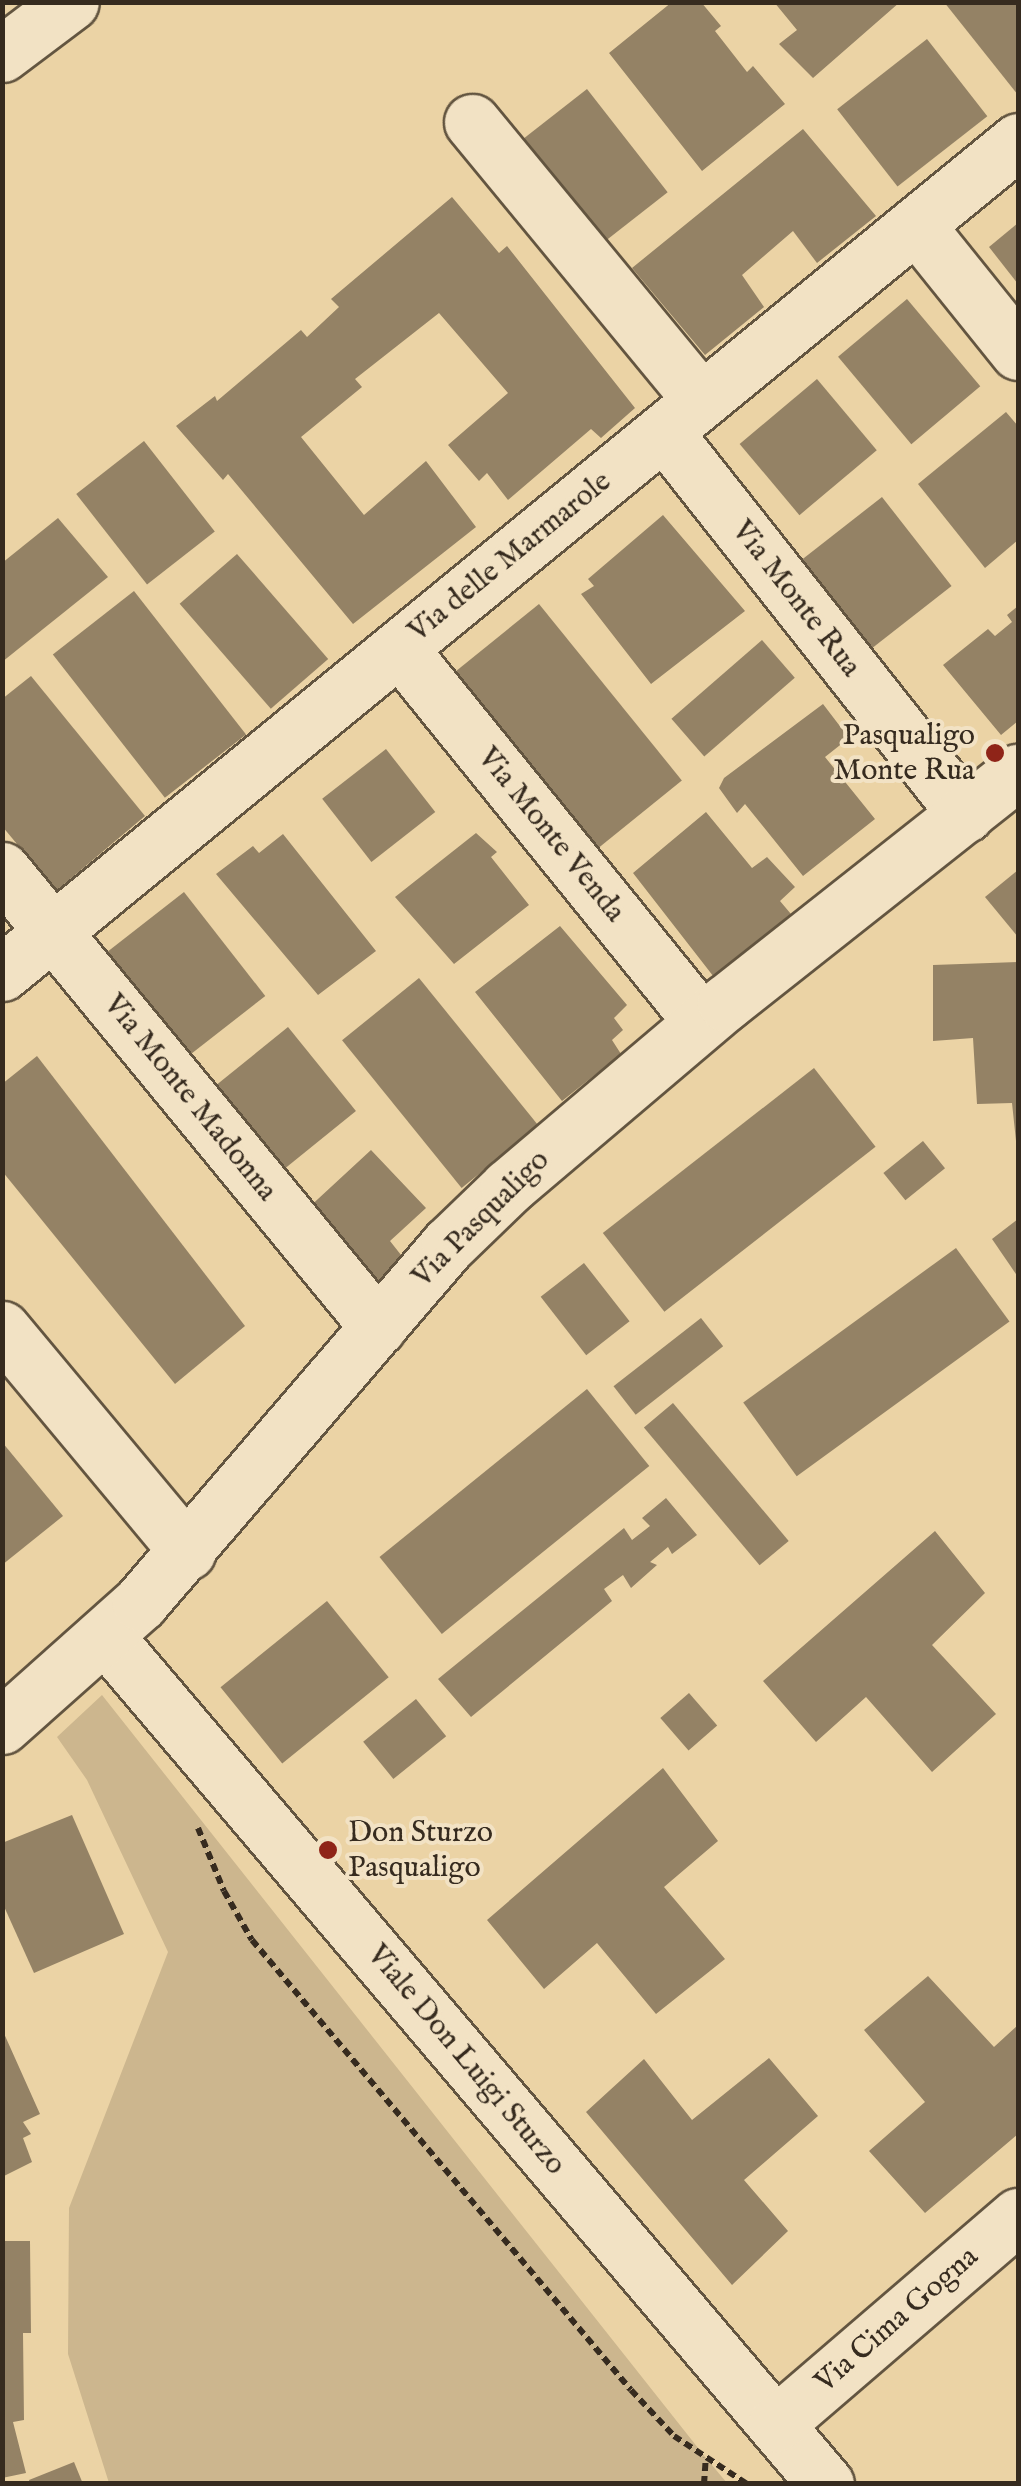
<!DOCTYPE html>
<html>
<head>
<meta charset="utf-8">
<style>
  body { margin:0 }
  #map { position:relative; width:1021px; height:2486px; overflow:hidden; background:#ebd3a5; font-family:"IM FELL English",serif }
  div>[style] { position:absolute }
  .green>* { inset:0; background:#ccb68e }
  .building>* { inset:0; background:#948265; transform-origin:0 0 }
  .path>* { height:6px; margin-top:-3px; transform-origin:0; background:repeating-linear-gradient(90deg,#362b1f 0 8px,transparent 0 13px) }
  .roads { filter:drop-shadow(2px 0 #635540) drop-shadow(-2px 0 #635540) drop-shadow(0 2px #635540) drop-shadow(0 -2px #635540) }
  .minor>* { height:55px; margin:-27.5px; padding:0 27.5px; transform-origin:27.5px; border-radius:27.5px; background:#f2e2c4 }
  .dots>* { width:28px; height:28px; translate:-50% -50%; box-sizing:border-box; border:5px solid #f2e2c4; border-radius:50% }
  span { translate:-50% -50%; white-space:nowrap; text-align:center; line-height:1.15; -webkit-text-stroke:8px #f2e2c4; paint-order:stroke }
  .street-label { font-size:30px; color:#362b1f }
  .poi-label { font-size:30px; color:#362b1f }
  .right { translate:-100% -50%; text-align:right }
  .left { translate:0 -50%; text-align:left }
  .frame { position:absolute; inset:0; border:5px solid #362b1f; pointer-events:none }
</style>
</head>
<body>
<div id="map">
  <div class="green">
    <i style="clip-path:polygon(102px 1695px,706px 2458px,727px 2483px,109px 2483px,68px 2354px,69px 2208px,168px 1952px,87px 1780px,57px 1737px)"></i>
  </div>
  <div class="building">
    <i style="clip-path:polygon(672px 2px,701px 2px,721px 26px,715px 31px,747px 72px,753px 66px,785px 104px,702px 171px,609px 53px)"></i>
    <i style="clip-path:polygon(774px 2px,900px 2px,813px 78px,779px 44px,797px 30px)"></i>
    <i style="clip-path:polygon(944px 2px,1018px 2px,1018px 95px)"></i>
    <i style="left:927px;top:39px;width:98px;height:114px;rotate:52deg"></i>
    <i style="left:587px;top:89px;width:131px;height:88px;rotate:52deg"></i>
    <i style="clip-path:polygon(803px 129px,876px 216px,817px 263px,793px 231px,742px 275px,764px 307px,705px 355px,632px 268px)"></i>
    <i style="clip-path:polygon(452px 197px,499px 253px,507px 246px,635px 408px,601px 438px,591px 429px,508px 500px,487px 473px,479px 481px,448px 445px,508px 393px,439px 313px,355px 379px,362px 387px,301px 437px,364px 515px,426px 461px,476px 527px,353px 624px,228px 474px,223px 480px,176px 426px,215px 396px,217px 401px,301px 330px,307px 337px,339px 307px,331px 299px)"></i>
    <i style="clip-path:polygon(1018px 223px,1018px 284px,989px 247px)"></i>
    <i style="left:907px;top:299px;width:114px;height:90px;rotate:50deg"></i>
    <i style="left:817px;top:379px;width:93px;height:101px;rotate:50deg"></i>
    <i style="clip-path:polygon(1006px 412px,1018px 426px,1018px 540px,985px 568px,918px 484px)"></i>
    <i style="left:144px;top:441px;width:115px;height:86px;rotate:52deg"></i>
    <i style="left:882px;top:497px;width:113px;height:101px;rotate:52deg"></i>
    <i style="clip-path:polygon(663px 515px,745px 611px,651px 684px,581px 594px,594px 586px,588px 579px)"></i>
    <i style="clip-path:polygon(58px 518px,108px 577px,2px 662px,2px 563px)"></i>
    <i style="left:237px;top:554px;width:139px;height:76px;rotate:49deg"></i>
    <i style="left:134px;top:591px;width:182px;height:103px;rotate:52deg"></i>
    <i style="left:539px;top:604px;width:227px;height:111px;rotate:51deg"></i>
    <i style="clip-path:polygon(1018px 606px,1018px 721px,1001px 735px,943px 665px,988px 629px,995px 636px,1012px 622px,1007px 615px)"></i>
    <i style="left:762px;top:640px;width:50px;height:120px;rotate:49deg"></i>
    <i style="clip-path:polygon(31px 676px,145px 816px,56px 891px,2px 826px,2px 699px)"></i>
    <i style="clip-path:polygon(823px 704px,849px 738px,825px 757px,875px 819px,803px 876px,745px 804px,737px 813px,719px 788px,724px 778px)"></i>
    <i style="left:386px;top:749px;width:80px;height:81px;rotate:52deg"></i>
    <i style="clip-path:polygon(706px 812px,752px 868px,767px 857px,795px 887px,780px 901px,796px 920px,717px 981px,633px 873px)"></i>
    <i style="clip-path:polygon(476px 833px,497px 852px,491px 857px,529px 905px,454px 964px,395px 897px)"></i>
    <i style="clip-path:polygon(283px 834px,376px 951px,318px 995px,216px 874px,253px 846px,259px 853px)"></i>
    <i style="clip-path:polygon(1018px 870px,1018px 937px,985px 897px)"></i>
    <i style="left:184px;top:892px;width:132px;height:102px;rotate:52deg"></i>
    <i style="clip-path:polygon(560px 926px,627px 1005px,614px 1018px,623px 1030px,612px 1040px,621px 1054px,562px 1101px,475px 992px)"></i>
    <i style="clip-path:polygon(1018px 962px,1018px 1141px,1016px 1141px,1012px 1103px,977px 1104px,973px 1038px,933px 1041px,933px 965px)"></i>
    <i style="left:419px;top:978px;width:190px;height:99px;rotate:51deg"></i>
    <i style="left:288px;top:1027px;width:108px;height:103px;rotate:51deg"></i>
    <i style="clip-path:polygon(37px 1056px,245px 1326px,175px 1384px,2px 1171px,2px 1084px)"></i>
    <i style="left:814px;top:1068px;width:100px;height:268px;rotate:52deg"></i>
    <i style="left:923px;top:1141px;width:35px;height:51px;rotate:51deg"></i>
    <i style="clip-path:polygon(371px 1150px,426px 1208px,390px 1241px,405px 1260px,375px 1292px,305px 1211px)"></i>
    <i style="clip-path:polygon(1018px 1219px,1018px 1277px,992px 1239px)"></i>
    <i style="left:956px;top:1248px;width:91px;height:263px;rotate:54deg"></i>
    <i style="left:584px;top:1263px;width:74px;height:55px;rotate:52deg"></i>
    <i style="left:701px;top:1318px;width:36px;height:111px;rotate:52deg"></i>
    <i style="left:587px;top:1389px;width:99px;height:267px;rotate:51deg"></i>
    <i style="left:673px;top:1403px;width:180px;height:38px;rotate:50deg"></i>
    <i style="clip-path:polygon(2px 1442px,63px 1516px,2px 1565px)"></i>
    <i style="clip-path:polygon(666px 1498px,697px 1535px,672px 1554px,668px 1547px,650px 1562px,657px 1565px,631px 1588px,623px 1575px,604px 1589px,612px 1601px,471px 1717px,438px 1679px,624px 1528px,632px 1540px,650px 1526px,642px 1518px)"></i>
    <i style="clip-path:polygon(935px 1531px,985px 1593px,932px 1645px,996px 1714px,932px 1772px,866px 1697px,816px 1742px,763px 1681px)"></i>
    <i style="left:327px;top:1601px;width:98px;height:137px;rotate:51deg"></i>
    <i style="left:689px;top:1693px;width:43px;height:38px;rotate:49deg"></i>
    <i style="left:416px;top:1699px;width:48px;height:68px;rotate:51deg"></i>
    <i style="clip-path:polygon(663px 1768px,718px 1841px,664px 1887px,725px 1959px,656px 2014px,597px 1943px,544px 1989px,487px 1920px)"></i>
    <i style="clip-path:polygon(72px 1815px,124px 1934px,34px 1973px,2px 1902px,2px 1843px)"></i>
    <i style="clip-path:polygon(928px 1976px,994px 2047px,1018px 2025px,1018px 2134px,925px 2213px,869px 2151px,925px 2102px,864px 2030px)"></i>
    <i style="clip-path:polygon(2px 2029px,40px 2114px,23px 2122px,31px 2134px,23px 2138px,32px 2162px,2px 2177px)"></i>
    <i style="clip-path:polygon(769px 2058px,818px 2116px,744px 2180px,788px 2231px,732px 2285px,586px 2112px,644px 2059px,692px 2120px)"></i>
    <i style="clip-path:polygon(2px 2241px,30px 2241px,31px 2333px,23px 2333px,24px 2420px,13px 2422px,26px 2473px,2px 2478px)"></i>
    <i style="clip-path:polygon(74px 2462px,83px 2484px,30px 2484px,29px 2480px)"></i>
  </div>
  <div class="path">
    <i style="left:198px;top:1828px;width:68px;rotate:67.6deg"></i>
    <i style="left:224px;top:1891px;width:56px;rotate:60.3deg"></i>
    <i style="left:252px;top:1940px;width:588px;rotate:49.9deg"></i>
    <i style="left:631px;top:2390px;width:63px;rotate:46.9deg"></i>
    <i style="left:674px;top:2436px;width:87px;rotate:33.3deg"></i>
    <i style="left:704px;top:2484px;width:26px;rotate:-86deg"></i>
  </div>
  <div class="roads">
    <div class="minor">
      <i style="left:2px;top:54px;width:86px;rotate:-37deg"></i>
      <i style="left:472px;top:122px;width:360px;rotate:50.5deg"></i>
      <i style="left:916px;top:225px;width:163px;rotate:51.2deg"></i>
      <i style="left:664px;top:432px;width:487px;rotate:51.7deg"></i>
      <i style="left:399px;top:648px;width:481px;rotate:51deg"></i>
      <i style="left:2px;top:870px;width:592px;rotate:50.55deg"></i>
      <i style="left:2px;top:973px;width:1313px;rotate:-39.31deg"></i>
      <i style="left:2px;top:1329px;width:290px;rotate:50.2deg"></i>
      <i style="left:105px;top:1636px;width:1113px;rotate:49.63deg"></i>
      <i style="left:2px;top:1726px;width:185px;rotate:-41.7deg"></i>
      <i style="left:140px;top:1603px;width:474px;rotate:-49.3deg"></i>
      <i style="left:449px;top:1244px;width:82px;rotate:-44deg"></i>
      <i style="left:508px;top:1187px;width:285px;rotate:-40.3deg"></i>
      <i style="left:725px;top:1003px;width:373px;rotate:-38.3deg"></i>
      <i style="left:776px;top:2424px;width:319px;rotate:-40.7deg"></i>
    </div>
  </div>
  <div class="dots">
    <i style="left:995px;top:753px;background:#8f2418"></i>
    <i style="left:328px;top:1850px;background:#8f2418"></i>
  </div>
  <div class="street-label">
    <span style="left:510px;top:557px;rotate:-39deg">Via delle Marmarole</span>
    <span style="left:796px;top:599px;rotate:52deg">Via Monte Rua</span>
    <span style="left:551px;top:835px;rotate:51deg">Via Monte Venda</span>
    <span style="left:190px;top:1098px;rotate:51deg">Via Monte Madonna</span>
    <span style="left:481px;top:1219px;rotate:-45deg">Via Pasqualigo</span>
    <span style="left:466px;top:2060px;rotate:50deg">Viale Don Luigi Sturzo</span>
    <span style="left:897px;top:2320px;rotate:-41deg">Via Cima Gogna</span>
  </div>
  <div class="poi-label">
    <span class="right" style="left:975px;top:753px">Pasqualigo<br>Monte Rua</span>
    <span class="left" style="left:348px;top:1850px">Don Sturzo<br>Pasqualigo</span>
  </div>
  <div class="frame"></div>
</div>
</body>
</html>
